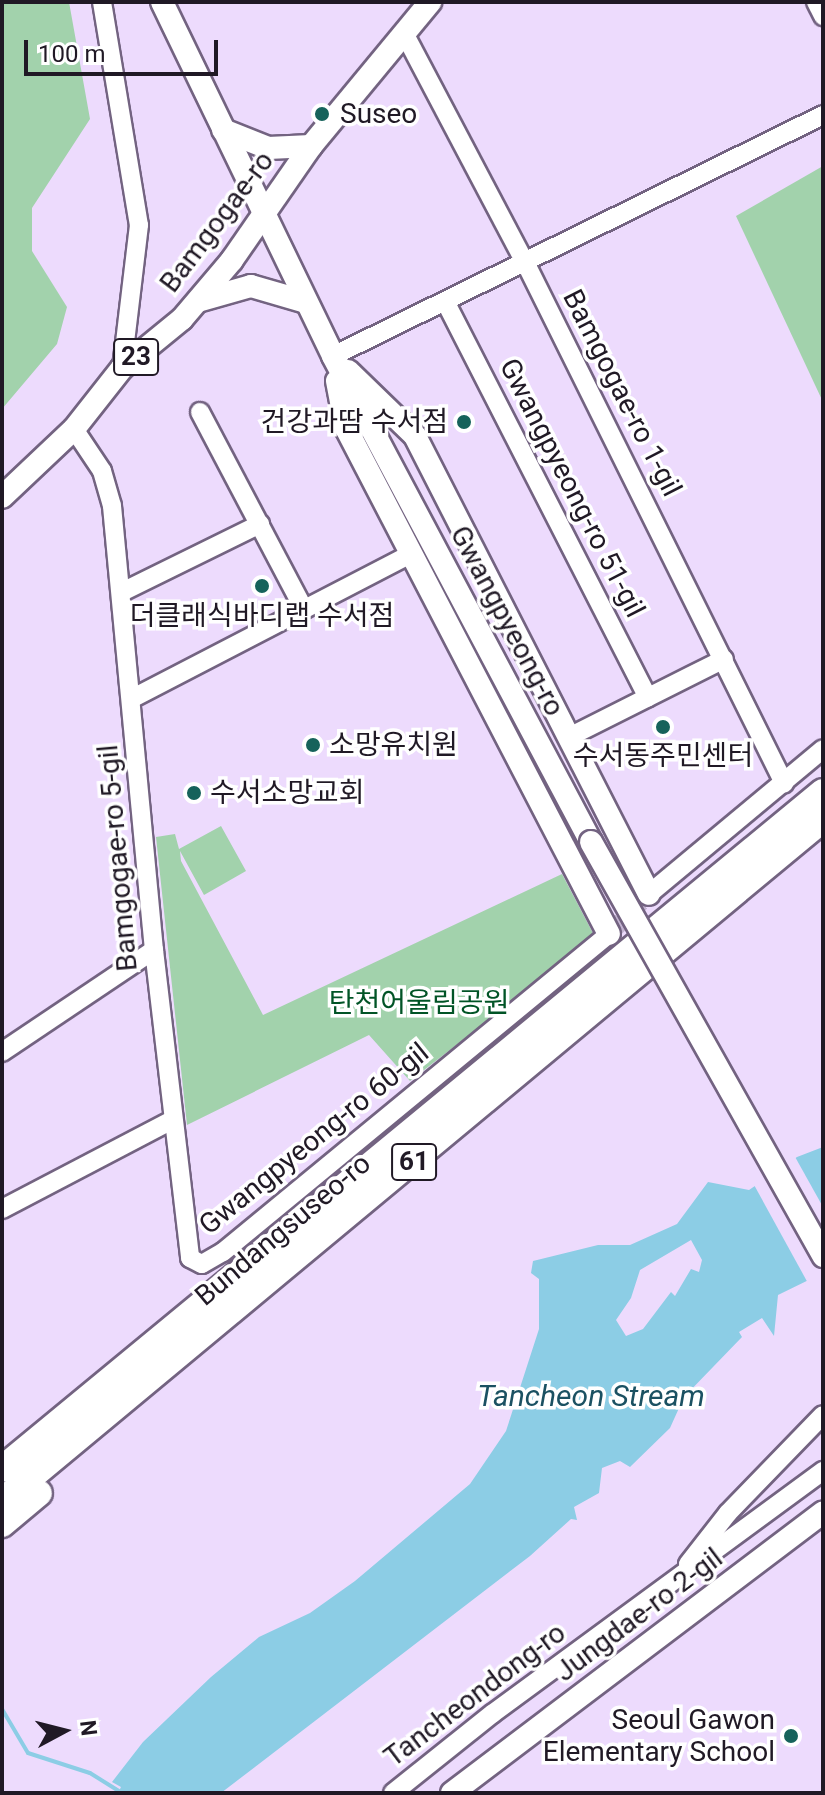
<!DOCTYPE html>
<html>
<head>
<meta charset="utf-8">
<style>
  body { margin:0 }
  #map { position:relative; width:825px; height:1795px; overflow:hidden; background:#eddbfd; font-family:Roboto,"Noto Sans KR",sans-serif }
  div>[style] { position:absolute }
  .green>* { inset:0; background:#a2d2ac }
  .water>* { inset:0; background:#8ccde5 }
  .pier>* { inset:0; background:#eddbfd }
  .stream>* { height:4px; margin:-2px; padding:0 2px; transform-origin:2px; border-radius:2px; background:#8ccde5 }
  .minor-tunnel>* { height:18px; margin-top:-9px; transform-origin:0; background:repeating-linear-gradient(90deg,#c4b4d2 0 18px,transparent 0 27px) }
  .roads { filter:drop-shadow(2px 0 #736381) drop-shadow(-2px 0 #736381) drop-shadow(0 2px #736381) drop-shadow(0 -2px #736381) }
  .minor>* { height:18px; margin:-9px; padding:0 9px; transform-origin:9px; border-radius:9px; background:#fff }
  .major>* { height:22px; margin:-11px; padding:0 11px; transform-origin:11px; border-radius:11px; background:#fff }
  .highway>* { height:26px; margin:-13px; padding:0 13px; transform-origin:13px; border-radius:13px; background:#fff }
  .bridges { filter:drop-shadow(2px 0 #736381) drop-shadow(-2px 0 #736381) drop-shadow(0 2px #736381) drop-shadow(0 -2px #736381) }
  .major-bridge>* { height:22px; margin:-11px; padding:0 11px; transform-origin:11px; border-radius:11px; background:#fff }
  .dots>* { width:22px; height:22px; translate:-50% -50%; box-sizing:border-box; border:4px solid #fff; border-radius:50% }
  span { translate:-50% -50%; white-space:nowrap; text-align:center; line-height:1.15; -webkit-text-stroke:7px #fff; paint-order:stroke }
  .shield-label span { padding:2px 6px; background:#fff; border:2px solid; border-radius:6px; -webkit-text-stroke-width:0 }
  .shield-label { font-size:26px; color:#201925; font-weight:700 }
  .poi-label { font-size:28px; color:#201925 }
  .left { translate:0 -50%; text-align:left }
  .right { translate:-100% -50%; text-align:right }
  .street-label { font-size:28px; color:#201925 }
  .park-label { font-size:28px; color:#015426 }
  .water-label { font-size:30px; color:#1b5162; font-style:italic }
  .frame { position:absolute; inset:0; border:4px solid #201925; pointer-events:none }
  .north { position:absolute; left:24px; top:1691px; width:80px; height:80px; -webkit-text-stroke:6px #fff; paint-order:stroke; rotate:83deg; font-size:22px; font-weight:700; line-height:32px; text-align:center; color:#201925 }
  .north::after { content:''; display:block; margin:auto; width:28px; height:36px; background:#201925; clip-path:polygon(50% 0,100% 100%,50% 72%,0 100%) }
  .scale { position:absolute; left:24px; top:40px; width:194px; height:36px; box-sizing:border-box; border:4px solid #201925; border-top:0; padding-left:10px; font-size:24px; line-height:28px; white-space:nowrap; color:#201925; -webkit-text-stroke:6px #fff; paint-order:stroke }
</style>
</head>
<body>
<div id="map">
  <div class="green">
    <i style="clip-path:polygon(2px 2px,69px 2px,90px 119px,32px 208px,32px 251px,67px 307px,57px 344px,2px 409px)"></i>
    <i style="clip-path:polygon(823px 166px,823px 402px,736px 216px)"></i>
    <i style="clip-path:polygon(221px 826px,246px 871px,204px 895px,180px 851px,181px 861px,263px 1015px,562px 874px,595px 937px,410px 1081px,369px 1035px,187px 1125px,156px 837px,175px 834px,179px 849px)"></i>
  </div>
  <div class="water">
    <i style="clip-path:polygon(evenodd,823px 1147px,823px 1273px,778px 1295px,774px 1336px,762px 1318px,739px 1332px,742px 1337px,684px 1397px,670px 1428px,630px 1467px,620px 1461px,602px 1468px,599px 1493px,574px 1507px,577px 1520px,571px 1519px,530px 1556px,221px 1793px,118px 1793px,121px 1787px,112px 1782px,143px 1742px,211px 1677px,259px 1637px,310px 1613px,355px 1581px,470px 1484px,506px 1431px,539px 1329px,539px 1279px,531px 1273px,533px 1261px,598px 1245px,630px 1245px,677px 1224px,708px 1182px,749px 1190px,797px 1157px,823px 1147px,691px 1240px,702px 1260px,699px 1272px,691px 1269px,675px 1296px,671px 1292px,643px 1329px,626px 1336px,616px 1320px,631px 1298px,640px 1270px,691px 1240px)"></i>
  </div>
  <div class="pier">
    <i style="clip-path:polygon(794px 1155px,823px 1207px,823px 1278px,809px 1285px,753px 1183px)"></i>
  </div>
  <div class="stream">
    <i style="left:2px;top:1709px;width:51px;rotate:59.4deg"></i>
    <i style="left:28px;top:1753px;width:65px;rotate:17.9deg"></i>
    <i style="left:90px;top:1773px;width:34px;rotate:32deg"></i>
  </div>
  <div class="minor-tunnel">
    <i style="left:609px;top:934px;width:57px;rotate:-45deg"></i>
  </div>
  <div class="roads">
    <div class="minor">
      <i style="left:102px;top:2px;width:226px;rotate:80.6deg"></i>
      <i style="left:139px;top:225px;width:144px;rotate:96.8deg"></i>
      <i style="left:816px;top:2px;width:16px;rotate:63deg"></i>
      <i style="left:404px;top:33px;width:261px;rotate:62.2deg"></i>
      <i style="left:526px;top:264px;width:580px;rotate:63.57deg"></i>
      <i style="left:446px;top:303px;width:443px;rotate:62.9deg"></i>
      <i style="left:333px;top:356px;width:546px;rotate:-26.19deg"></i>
      <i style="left:200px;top:412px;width:223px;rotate:62.2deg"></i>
      <i style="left:74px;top:429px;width:50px;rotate:56.3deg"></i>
      <i style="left:102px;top:471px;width:36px;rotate:74deg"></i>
      <i style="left:112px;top:506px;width:446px;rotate:84.6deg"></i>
      <i style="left:154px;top:950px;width:310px;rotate:83.3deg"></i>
      <i style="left:190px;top:1258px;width:13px;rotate:27deg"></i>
      <i style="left:202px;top:1264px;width:24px;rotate:-30deg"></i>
      <i style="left:223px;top:1252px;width:500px;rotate:-39.48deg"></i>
      <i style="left:122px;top:592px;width:154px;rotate:-26.2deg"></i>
      <i style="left:133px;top:698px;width:311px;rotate:-27.4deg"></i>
      <i style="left:571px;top:736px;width:171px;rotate:-26.7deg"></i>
      <i style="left:649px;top:894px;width:226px;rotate:-39.8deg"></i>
      <i style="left:2px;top:1052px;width:183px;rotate:-33.9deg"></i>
      <i style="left:2px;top:1209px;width:192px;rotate:-27.6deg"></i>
      <i style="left:688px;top:1564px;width:65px;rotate:-51.9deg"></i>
      <i style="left:728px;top:1513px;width:136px;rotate:-45.9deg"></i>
      <i style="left:393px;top:1793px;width:127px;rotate:-38.6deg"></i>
      <i style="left:492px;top:1714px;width:411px;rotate:-36.3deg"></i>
    </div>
    <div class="major">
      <i style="left:162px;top:2px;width:393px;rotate:64.2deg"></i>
      <i style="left:333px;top:356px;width:550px;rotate:62.04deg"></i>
      <i style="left:223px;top:130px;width:48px;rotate:21.8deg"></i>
      <i style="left:268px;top:148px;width:43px;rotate:-2.7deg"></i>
      <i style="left:198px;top:301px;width:55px;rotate:-15.8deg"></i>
      <i style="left:251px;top:286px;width:57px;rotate:16.2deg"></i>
      <i style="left:348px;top:371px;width:93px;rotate:44.1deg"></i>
      <i style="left:415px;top:436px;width:514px;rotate:62.94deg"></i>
      <i style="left:337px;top:381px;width:48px;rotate:79.2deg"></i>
      <i style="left:346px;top:428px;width:570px;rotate:62.54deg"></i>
      <i style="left:2px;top:497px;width:99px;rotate:-43.4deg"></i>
      <i style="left:74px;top:429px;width:78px;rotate:-51.8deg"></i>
      <i style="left:122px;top:368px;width:77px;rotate:-39.2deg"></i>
      <i style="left:182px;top:319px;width:77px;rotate:-49.7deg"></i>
      <i style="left:232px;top:260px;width:139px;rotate:-55.3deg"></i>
      <i style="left:311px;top:146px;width:187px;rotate:-50.4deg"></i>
      <i style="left:452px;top:1793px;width:465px;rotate:-37.1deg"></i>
    </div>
    <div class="highway">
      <i style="left:2px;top:1469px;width:1064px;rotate:-39.51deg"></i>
      <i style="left:2px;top:1501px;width:1067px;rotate:-39.72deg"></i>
      <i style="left:2px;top:1524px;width:48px;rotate:-40deg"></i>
    </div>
  </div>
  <div class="bridges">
    <div class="major-bridge">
      <i style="left:591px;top:842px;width:475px;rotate:60.7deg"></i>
    </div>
  </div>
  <div class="dots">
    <i style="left:322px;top:114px;background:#16625b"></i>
    <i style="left:464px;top:422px;background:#16625b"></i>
    <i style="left:262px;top:586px;background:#16625b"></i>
    <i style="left:663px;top:727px;background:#16625b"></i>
    <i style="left:313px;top:745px;background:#16625b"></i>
    <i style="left:194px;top:793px;background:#16625b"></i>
    <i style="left:791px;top:1736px;background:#16625b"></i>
  </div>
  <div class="shield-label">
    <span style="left:136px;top:357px">23</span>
    <span style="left:414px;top:1162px">61</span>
  </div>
  <div class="poi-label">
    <span class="left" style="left:340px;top:114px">Suseo</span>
    <span class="right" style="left:448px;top:422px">건강과땀 수서점</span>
    <span style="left:262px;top:616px">더클래식바디랩 수서점</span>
    <span class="left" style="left:329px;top:745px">소망유치원</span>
    <span style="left:663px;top:756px">수서동주민센터</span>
    <span class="left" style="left:210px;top:793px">수서소망교회</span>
    <span class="right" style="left:775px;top:1736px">Seoul Gawon<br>Elementary School</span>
  </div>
  <div class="street-label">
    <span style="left:217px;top:222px;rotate:-53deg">Bamgogae-ro</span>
    <span style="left:622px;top:393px;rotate:63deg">Bamgogae-ro 1-gil</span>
    <span style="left:572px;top:488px;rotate:63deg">Gwangpyeong-ro 51-gil</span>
    <span style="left:507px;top:621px;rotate:62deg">Gwangpyeong-ro</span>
    <span style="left:118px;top:858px;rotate:-95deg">Bamgogae-ro 5-gil</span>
    <span style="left:314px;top:1139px;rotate:-39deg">Gwangpyeong-ro 60-gil</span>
    <span style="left:283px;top:1230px;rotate:-40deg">Bundangsuseo-ro</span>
    <span style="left:639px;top:1615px;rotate:-37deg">Jungdae-ro 2-gil</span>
    <span style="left:475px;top:1695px;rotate:-37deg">Tancheondong-ro</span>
  </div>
  <div class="park-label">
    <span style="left:419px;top:1003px">탄천어울림공원</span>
  </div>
  <div class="water-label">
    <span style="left:591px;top:1396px">Tancheon Stream</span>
  </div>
  <div class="frame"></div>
  <div class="north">N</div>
  <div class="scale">100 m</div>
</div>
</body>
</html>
